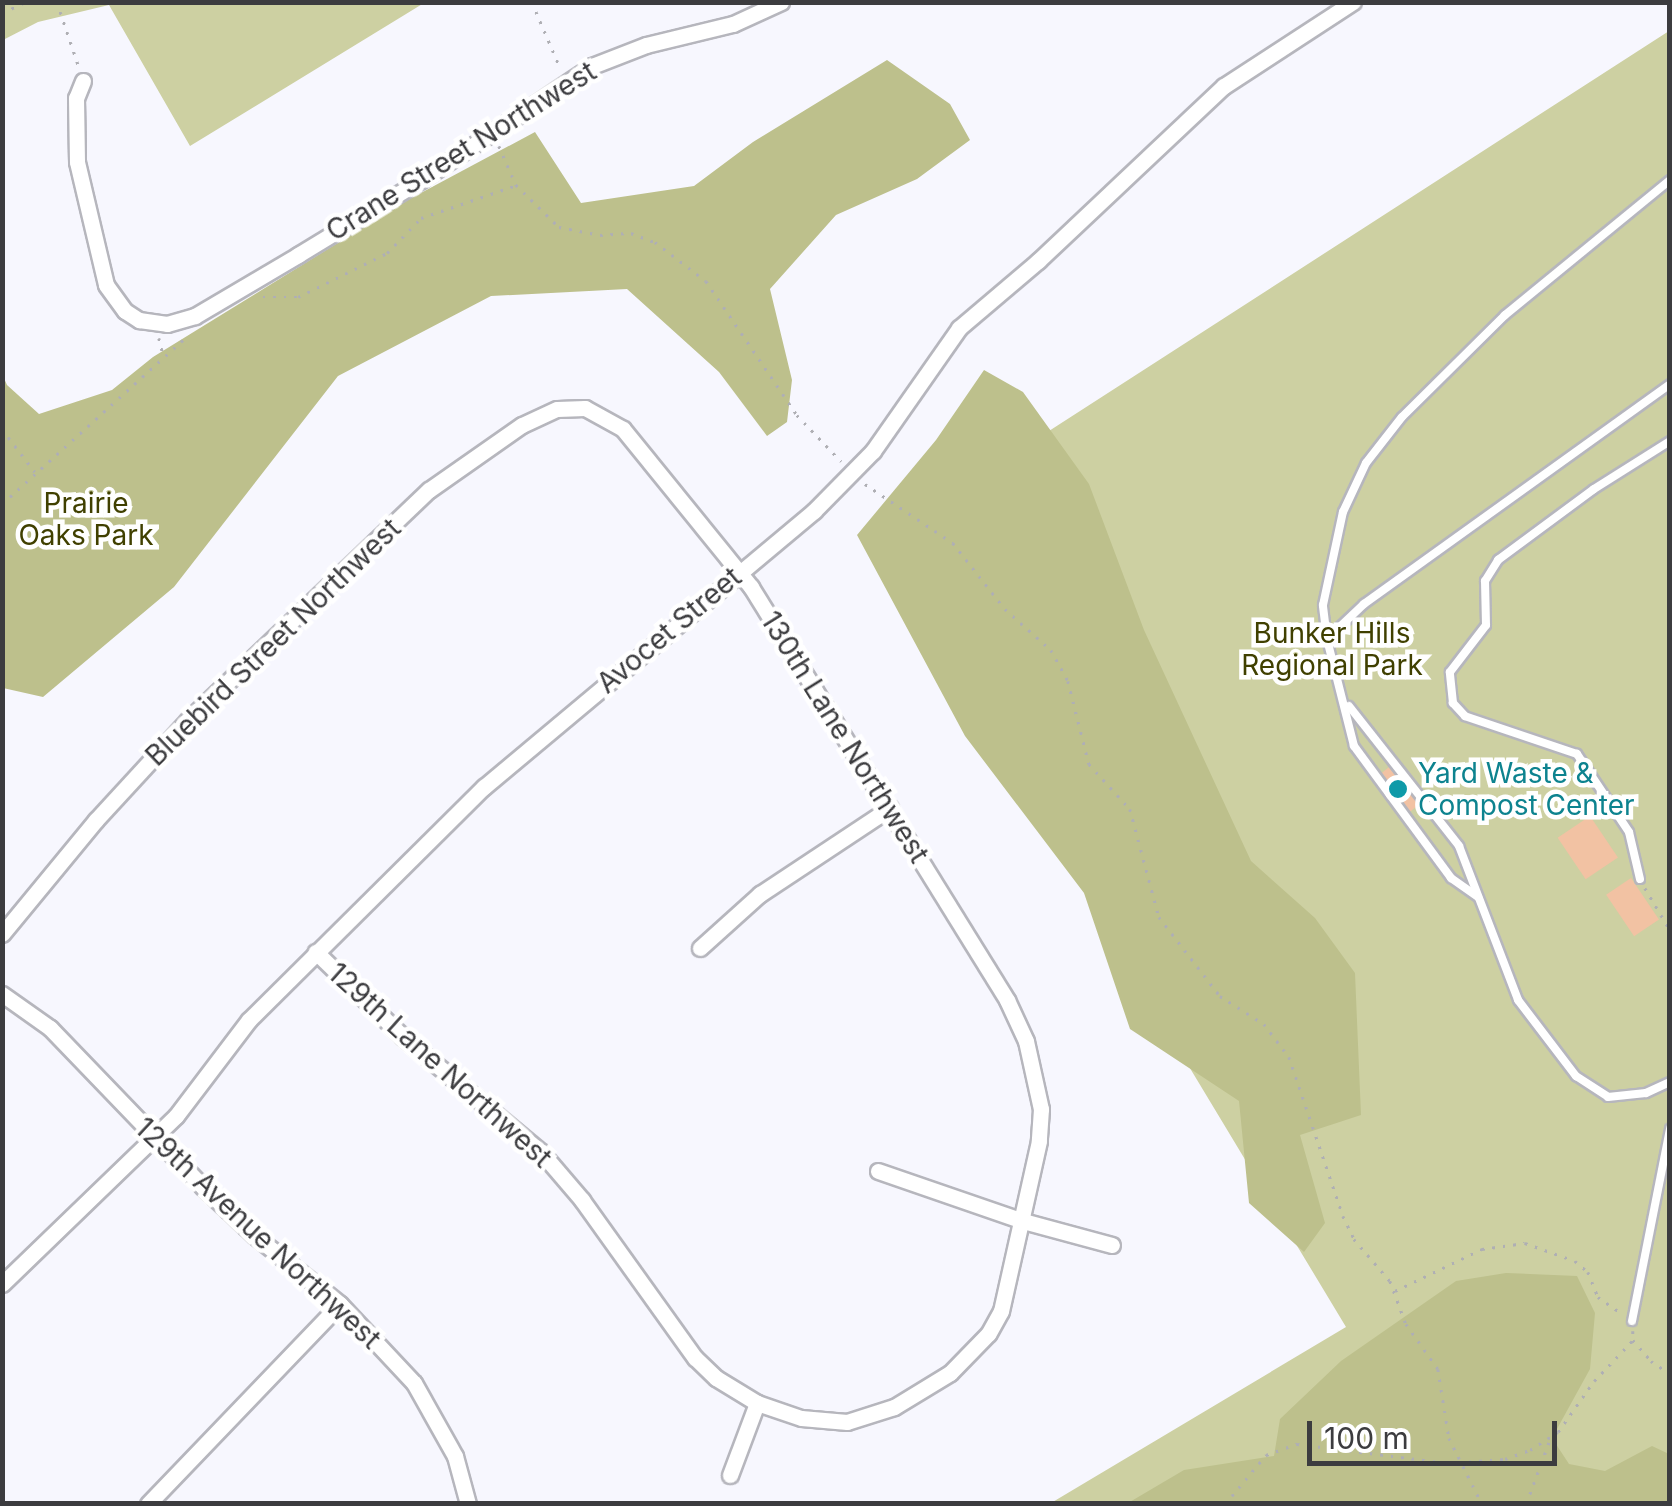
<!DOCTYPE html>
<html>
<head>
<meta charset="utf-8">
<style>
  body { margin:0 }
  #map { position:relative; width:1672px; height:1506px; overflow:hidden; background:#f7f7fe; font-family:Inter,sans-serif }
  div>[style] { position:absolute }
  .green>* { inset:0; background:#cdd0a2 }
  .forest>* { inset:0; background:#bdc08c }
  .building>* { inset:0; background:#f2c2a3; transform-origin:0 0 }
  .path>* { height:2.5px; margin-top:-1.25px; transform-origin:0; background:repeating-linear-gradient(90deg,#afafb4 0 2.5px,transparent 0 10.5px) }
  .roads { filter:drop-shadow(2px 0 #b6b6bd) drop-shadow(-2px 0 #b6b6bd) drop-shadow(0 2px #b6b6bd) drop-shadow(0 -2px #b6b6bd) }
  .service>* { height:8px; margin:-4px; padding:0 4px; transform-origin:4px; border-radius:4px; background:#fff }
  .minor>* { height:15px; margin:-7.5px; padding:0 7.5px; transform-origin:7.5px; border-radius:7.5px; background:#fff }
  .dots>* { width:28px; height:28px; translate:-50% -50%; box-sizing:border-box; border:5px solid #fff; border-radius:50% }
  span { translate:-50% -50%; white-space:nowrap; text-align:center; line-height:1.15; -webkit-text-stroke:9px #fff; paint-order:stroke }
  .street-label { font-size:28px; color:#3c3c3f }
  .park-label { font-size:28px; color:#404000 }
  .culture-label { font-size:28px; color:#0d838f }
  .left { translate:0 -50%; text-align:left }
  .frame { position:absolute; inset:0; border:5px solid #3c3c3f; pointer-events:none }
  .scale { position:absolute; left:1307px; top:1421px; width:250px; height:45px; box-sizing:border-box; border:5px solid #3c3c3f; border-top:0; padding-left:12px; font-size:30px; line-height:35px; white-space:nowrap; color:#3c3c3f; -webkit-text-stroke:8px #fff; paint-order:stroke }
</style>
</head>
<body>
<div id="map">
  <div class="green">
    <i style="clip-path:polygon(3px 3px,424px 3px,190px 146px,109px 5px,38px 22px,3px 40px)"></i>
    <i style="clip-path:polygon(1669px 31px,1669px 1503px,1051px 1503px,1346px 1327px,874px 544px)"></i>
  </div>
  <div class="forest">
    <i style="clip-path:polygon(887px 60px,950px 104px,970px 140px,917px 179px,836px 215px,770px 289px,792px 380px,787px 422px,767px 436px,719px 372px,627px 289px,491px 296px,338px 376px,174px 587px,43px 697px,3px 688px,3px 376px,7px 385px,39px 414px,112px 390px,153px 357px,404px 202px,535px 132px,581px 203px,694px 186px,753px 142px)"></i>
    <i style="clip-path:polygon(984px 370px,1023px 392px,1089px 484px,1144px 630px,1251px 861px,1315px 918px,1355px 973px,1361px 1115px,1300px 1135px,1325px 1223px,1304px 1252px,1249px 1203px,1239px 1101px,1130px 1029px,1084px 893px,965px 736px,857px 535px,936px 440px)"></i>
    <i style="clip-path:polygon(1506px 1273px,1577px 1276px,1595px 1313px,1590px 1369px,1552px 1438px,1569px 1464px,1605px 1471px,1652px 1446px,1669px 1454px,1669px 1503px,1128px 1503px,1184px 1470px,1274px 1456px,1280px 1419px,1341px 1361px,1456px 1281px)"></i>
  </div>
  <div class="building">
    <i style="left:1389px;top:767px;width:48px;height:13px;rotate:51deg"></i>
    <i style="left:1590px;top:816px;width:50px;height:39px;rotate:56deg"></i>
    <i style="left:1631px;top:878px;width:50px;height:30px;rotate:56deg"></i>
  </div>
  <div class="path">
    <i style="left:57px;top:2px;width:69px;rotate:71.3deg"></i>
    <i style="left:532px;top:2px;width:69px;rotate:66.8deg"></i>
    <i style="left:2px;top:13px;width:26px;rotate:-25deg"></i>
    <i style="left:499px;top:146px;width:43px;rotate:66.4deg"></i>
    <i style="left:516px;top:185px;width:60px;rotate:44.3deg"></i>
    <i style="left:559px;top:227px;width:42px;rotate:11deg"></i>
    <i style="left:600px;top:235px;width:31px;rotate:-4deg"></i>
    <i style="left:631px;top:233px;width:26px;rotate:21deg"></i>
    <i style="left:655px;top:242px;width:64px;rotate:37.4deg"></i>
    <i style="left:706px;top:281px;width:162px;rotate:55.8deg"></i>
    <i style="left:797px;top:415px;width:64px;rotate:46.3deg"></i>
    <i style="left:263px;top:297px;width:35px"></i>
    <i style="left:298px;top:297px;width:99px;rotate:-26.3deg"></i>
    <i style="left:387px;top:253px;width:49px;rotate:-45.8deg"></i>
    <i style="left:421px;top:218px;width:98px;rotate:-19deg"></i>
    <i style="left:159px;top:338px;width:16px;rotate:76deg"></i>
    <i style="left:2px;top:429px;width:54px;rotate:52.5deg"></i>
    <i style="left:865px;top:484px;width:106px;rotate:33.8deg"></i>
    <i style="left:953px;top:543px;width:84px;rotate:51.8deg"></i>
    <i style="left:1005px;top:609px;width:62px;rotate:41.7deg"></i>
    <i style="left:1051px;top:650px;width:35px;rotate:61deg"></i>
    <i style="left:1068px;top:681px;width:86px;rotate:75.8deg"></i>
    <i style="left:1089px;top:764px;width:61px;rotate:47.7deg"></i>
    <i style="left:1130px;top:809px;width:112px;rotate:75deg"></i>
    <i style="left:1159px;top:917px;width:100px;rotate:52.3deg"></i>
    <i style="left:1220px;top:996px;width:52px;rotate:32.5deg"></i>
    <i style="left:1264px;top:1024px;width:41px;rotate:52.9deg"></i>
    <i style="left:1289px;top:1057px;width:168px;rotate:71.2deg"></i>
    <i style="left:1343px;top:1216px;width:25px;rotate:64deg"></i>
    <i style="left:1354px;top:1239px;width:55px;rotate:49.4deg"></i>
    <i style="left:1390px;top:1281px;width:46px;rotate:69.6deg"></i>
    <i style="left:1406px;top:1324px;width:55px;rotate:54.6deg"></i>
    <i style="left:1438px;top:1369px;width:70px;rotate:80.9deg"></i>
    <i style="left:1449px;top:1438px;width:74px;rotate:63.4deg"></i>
    <i style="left:2px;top:504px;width:248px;rotate:-42.2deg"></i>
    <i style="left:1645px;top:888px;width:49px;rotate:59.2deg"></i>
    <i style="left:1395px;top:1291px;width:97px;rotate:-25.8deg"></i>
    <i style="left:1482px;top:1249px;width:43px;rotate:-7.9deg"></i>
    <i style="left:1525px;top:1243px;width:53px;rotate:19.8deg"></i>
    <i style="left:1575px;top:1261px;width:17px;rotate:40deg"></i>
    <i style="left:1588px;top:1272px;width:27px;rotate:68deg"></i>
    <i style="left:1598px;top:1297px;width:29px;rotate:35deg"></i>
    <i style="left:1633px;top:1331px;width:9px;rotate:90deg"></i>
    <i style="left:1633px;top:1340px;width:28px;rotate:49deg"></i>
    <i style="left:1651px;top:1361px;width:23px;rotate:34deg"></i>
    <i style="left:1225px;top:1504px;width:64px;rotate:-50.1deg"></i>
    <i style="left:1266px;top:1455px;width:33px;rotate:-20deg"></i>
    <i style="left:1297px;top:1444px;width:152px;rotate:7.2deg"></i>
    <i style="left:1448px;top:1463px;width:57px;rotate:-4deg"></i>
    <i style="left:1505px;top:1459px;width:27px;rotate:-20deg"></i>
    <i style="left:1530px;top:1450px;width:33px;rotate:-33deg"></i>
    <i style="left:1558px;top:1432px;width:62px;rotate:-54.8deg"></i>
    <i style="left:1594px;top:1381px;width:57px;rotate:-46.4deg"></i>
    <i style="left:1526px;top:1504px;width:69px;rotate:-69.7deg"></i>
  </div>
  <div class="roads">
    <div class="service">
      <i style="left:1327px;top:639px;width:51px;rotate:-43.4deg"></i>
      <i style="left:1364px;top:604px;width:377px;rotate:-35.7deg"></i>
      <i style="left:1349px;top:706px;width:178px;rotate:51.8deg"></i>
      <i style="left:1459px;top:846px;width:165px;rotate:69deg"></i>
      <i style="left:1518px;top:1000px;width:96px;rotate:52.7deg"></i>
      <i style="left:1576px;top:1076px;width:38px;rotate:33deg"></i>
      <i style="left:1608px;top:1097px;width:38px;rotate:-6deg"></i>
      <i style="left:1646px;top:1093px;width:26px;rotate:-25deg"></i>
      <i style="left:1640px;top:879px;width:48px;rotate:-103.2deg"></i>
      <i style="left:1629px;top:832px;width:94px;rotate:-123.7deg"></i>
      <i style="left:1577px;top:754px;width:118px;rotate:-161.3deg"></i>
      <i style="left:1465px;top:716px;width:18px;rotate:-133deg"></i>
      <i style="left:1453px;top:703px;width:31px;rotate:-96deg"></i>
      <i style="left:1450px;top:672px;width:59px;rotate:-52.5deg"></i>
      <i style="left:1486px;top:625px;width:44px;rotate:-91.3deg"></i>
      <i style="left:1485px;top:581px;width:25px;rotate:-58deg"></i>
      <i style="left:1498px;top:560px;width:119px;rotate:-36.5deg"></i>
      <i style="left:1594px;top:489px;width:90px;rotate:-32.3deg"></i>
      <i style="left:1478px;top:897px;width:33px;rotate:-145deg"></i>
      <i style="left:1451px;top:878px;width:164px;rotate:-126.3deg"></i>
      <i style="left:1354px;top:746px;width:110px;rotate:-104.2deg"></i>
      <i style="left:1327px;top:639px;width:34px;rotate:-97deg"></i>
      <i style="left:1323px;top:605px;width:95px;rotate:-77.9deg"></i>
      <i style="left:1343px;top:512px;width:54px;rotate:-64.9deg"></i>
      <i style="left:1366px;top:463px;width:58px;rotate:-52deg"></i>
      <i style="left:1402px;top:417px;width:145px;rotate:-44.7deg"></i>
      <i style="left:1505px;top:315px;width:213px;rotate:-39.3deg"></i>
      <i style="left:1632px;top:1321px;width:196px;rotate:-78.8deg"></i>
    </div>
    <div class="minor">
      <i style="left:83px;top:81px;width:18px;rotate:112deg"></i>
      <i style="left:76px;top:98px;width:64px;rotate:89.1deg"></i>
      <i style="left:77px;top:162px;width:126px;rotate:76.7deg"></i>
      <i style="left:106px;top:285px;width:32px;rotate:54deg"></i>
      <i style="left:125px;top:311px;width:17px;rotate:33deg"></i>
      <i style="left:139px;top:320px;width:28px;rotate:8deg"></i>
      <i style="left:167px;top:324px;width:29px;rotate:-16deg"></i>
      <i style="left:195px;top:316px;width:120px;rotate:-30.6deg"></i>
      <i style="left:298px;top:255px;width:144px;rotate:-31.4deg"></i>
      <i style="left:421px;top:180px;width:206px;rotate:-33.7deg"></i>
      <i style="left:592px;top:66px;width:58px;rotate:-21.3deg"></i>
      <i style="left:646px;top:45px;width:89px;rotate:-13.6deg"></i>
      <i style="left:733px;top:24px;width:53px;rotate:-24.6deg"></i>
      <i style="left:2px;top:934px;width:148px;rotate:-50.5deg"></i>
      <i style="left:96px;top:820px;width:136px;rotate:-47.4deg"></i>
      <i style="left:188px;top:720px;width:333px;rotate:-43.7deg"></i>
      <i style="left:429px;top:490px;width:113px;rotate:-35deg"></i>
      <i style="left:522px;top:425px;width:38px;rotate:-25deg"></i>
      <i style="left:557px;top:409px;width:28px;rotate:-2deg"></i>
      <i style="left:585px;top:408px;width:43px;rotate:28.9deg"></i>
      <i style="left:623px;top:429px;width:203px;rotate:51deg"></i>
      <i style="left:751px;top:587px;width:486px;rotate:58.2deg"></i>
      <i style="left:1007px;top:1000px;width:45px;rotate:65.1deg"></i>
      <i style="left:1026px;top:1041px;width:70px;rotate:77.6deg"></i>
      <i style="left:1041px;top:1109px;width:32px;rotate:94deg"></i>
      <i style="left:1039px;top:1141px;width:174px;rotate:102.6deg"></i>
      <i style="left:1001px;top:1311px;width:26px;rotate:119deg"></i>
      <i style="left:988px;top:1334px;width:54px;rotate:134.3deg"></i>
      <i style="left:950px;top:1373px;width:66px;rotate:148.7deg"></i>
      <i style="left:894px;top:1407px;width:49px;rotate:162.3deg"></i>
      <i style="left:847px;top:1422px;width:46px;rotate:-175deg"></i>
      <i style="left:801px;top:1418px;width:46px;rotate:-161.2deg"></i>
      <i style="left:757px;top:1403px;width:48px;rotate:-148.6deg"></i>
      <i style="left:716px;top:1378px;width:29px;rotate:-136deg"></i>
      <i style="left:695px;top:1358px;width:194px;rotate:-125.6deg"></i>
      <i style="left:582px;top:1200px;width:63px;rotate:-130.5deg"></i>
      <i style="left:541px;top:1152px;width:180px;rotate:-140.2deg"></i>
      <i style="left:403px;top:1037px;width:122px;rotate:-135.7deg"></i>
      <i style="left:700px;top:948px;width:81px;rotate:-42deg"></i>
      <i style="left:760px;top:894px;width:156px;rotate:-33.5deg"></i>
      <i style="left:2px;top:994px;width:59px;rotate:35.3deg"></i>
      <i style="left:50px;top:1028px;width:221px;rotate:46.1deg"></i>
      <i style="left:203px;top:1187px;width:71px;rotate:43.3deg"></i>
      <i style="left:255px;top:1236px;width:109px;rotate:38.7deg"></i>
      <i style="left:340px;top:1304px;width:108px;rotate:46.9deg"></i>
      <i style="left:414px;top:1383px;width:84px;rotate:60.7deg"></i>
      <i style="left:455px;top:1456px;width:50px;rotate:74.8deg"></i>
      <i style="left:878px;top:1171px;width:153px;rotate:19deg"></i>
      <i style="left:1023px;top:1221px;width:92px;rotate:15.1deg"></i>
      <i style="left:2px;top:1284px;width:242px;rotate:-44deg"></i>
      <i style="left:176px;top:1116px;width:121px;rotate:-52.8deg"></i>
      <i style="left:249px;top:1020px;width:331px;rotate:-44.8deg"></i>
      <i style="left:484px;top:787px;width:430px;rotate:-39.9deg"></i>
      <i style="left:814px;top:511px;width:84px;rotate:-45.5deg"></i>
      <i style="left:873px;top:451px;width:150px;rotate:-55deg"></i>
      <i style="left:959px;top:328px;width:104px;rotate:-40.3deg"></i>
      <i style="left:1038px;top:261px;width:255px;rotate:-43.3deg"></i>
      <i style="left:1224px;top:86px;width:154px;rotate:-33.1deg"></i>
      <i style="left:730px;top:1475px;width:77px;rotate:-69.4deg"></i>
      <i style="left:148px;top:1504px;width:277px;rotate:-46.2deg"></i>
    </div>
  </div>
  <div class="dots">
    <i style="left:1398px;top:789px;background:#0f9aa8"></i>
  </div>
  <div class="street-label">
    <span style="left:461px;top:151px;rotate:-32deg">Crane Street Northwest</span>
    <span style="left:669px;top:630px;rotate:-40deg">Avocet Street</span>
    <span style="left:273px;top:642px;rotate:-44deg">Bluebird Street Northwest</span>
    <span style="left:845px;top:737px;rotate:58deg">130th Lane Northwest</span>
    <span style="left:440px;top:1065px;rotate:42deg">129th Lane Northwest</span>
    <span style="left:258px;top:1233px;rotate:43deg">129th Avenue Northwest</span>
  </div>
  <div class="park-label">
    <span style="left:86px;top:519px">Prairie<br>Oaks Park</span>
    <span style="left:1332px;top:649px">Bunker Hills<br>Regional Park</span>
  </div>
  <div class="culture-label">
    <span class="left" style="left:1418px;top:789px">Yard Waste &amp;<br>Compost Center</span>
  </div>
  <div class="frame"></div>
  <div class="scale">100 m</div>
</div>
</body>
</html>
